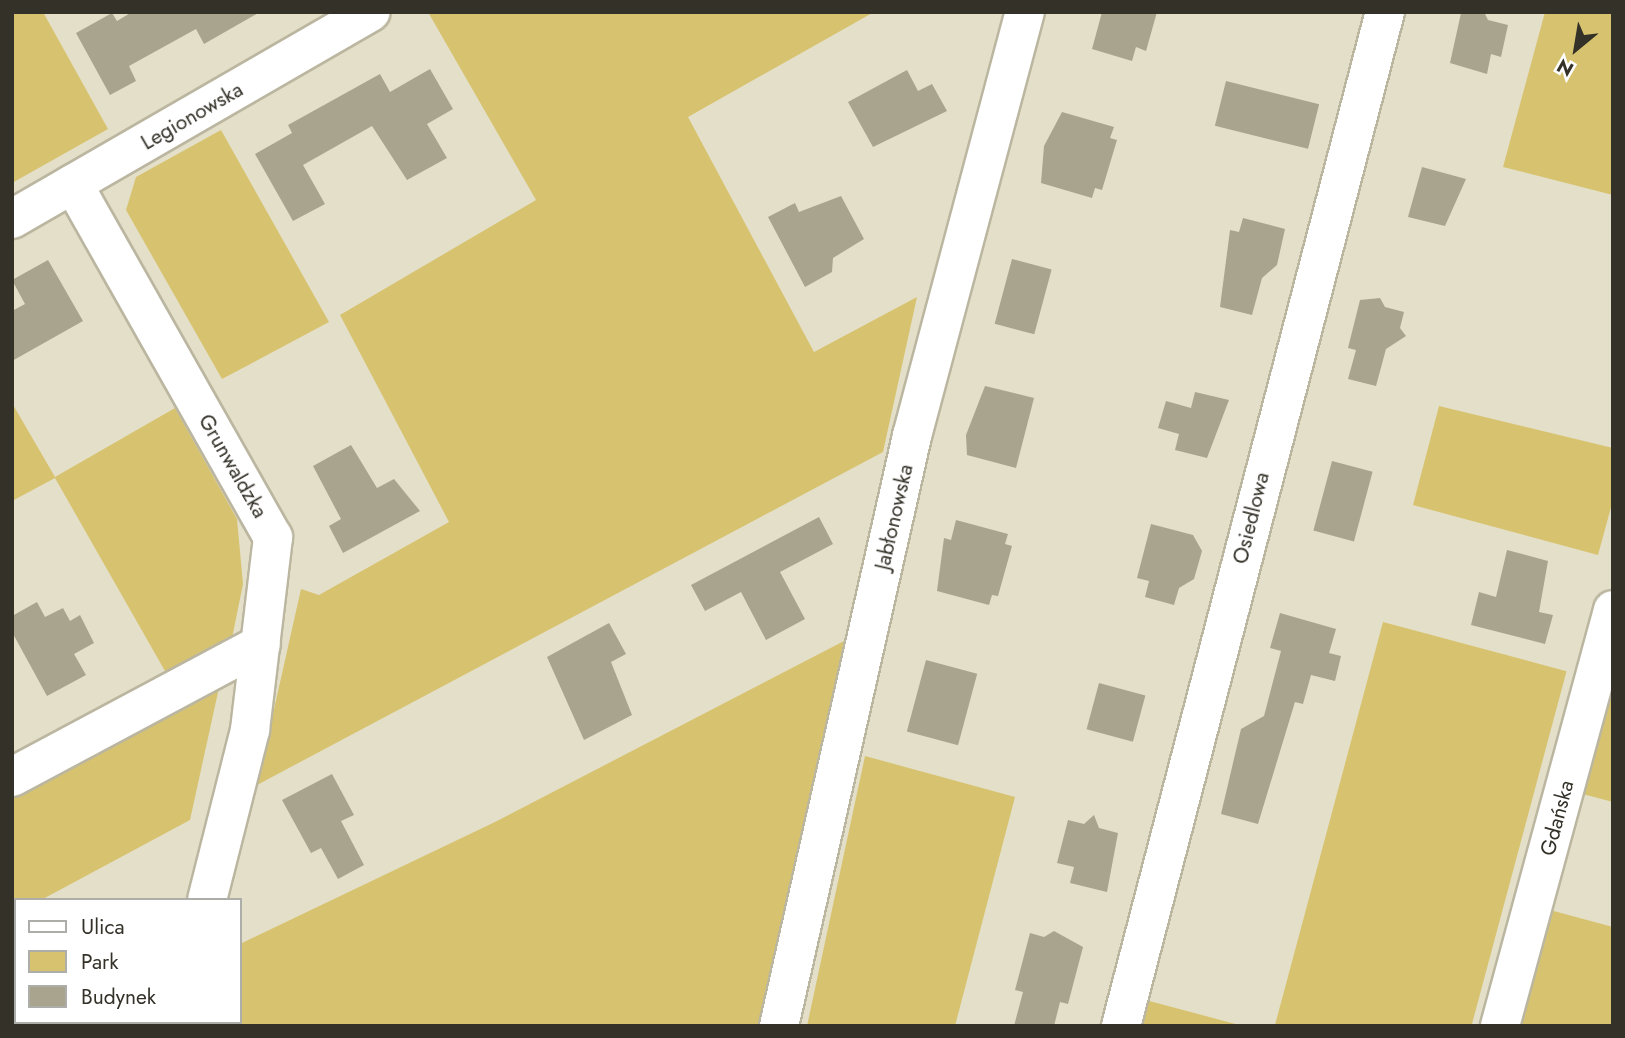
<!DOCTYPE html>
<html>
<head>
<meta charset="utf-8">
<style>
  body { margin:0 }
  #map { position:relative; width:1625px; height:1038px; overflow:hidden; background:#e4dfc8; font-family:Jost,sans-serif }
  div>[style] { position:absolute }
  .green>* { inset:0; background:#d7c36f; transform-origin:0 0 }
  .building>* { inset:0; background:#a9a48e; transform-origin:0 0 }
  .roads { filter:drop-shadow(2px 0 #bbb6a0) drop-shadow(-2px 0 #bbb6a0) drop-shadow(0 2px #bbb6a0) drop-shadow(0 -2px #bbb6a0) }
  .minor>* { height:38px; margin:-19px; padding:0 19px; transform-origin:19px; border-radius:19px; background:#fff }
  span { translate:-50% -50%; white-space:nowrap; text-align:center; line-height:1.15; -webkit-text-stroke:5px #fff; paint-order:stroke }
  .street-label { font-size:21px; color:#333128 }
  .frame { position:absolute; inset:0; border:14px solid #333128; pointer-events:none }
  .legend { position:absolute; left:14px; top:898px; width:228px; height:126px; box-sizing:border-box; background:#fff; border:2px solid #adada9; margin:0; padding:9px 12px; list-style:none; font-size:21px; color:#333128 }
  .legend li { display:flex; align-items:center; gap:14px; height:35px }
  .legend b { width:35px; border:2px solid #adada9 }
  .north { position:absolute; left:1541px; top:14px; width:70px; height:70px; -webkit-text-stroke:5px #fff; paint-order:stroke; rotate:210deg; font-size:19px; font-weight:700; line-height:28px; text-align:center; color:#333128 }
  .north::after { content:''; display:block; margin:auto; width:24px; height:32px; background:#333128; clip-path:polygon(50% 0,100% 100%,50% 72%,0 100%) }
</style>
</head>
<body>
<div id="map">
  <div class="green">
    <i style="clip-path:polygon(12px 12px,43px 12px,108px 129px,12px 183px)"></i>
    <i style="clip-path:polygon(428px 12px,874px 12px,688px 117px,814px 352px,917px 297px,883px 452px,257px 785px,301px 589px,319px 595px,449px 522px,340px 315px,536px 200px)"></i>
    <i style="clip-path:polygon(1545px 12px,1613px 12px,1613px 195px,1503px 167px)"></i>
    <i style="clip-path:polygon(221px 130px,329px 322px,222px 379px,126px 210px,136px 177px)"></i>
    <i style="clip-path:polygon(12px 403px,55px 477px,175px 408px,237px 519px,243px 584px,231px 643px,169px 678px,55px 478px,12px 501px)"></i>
    <i style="clip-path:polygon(1439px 406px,1613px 448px,1613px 500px,1598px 555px,1413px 505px)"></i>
    <i style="left:1383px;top:622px;width:190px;height:417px;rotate:15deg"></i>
    <i style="clip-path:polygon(844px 641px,759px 1026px,85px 1026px,240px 1022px,240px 944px,495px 822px)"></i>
    <i style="clip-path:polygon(222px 674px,190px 820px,41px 900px,16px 900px,12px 915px,12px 788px)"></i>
    <i style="clip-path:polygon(1613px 676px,1613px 802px,1579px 793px)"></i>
    <i style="clip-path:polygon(865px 756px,1015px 797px,955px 1026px,807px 1026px)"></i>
    <i style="clip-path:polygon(1550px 910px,1613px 927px,1613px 1026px,1519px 1026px)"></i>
    <i style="clip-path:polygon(1142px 999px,1243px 1026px,1134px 1026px)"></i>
  </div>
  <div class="building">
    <i style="clip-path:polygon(132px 12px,260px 12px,204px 44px,196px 29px,129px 66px,136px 81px,110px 95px,76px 33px,112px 13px,117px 21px)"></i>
    <i style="clip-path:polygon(1102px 12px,1157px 12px,1146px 51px,1136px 47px,1132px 61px,1092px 49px)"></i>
    <i style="clip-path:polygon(1484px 12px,1488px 20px,1508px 25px,1501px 57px,1491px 54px,1487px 74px,1450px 63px,1461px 13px)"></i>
    <i style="clip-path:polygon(430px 69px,453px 109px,427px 124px,447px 158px,407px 180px,372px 126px,303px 165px,325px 204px,293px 221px,255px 154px,292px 133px,288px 125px,380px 74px,390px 92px)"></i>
    <i style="clip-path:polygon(907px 70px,918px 91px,932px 84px,947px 111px,873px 147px,848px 102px)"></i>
    <i style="left:1226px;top:81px;width:96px;height:46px;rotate:14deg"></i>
    <i style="clip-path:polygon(1062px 112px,1114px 127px,1110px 138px,1117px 140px,1102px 190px,1095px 188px,1092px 198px,1041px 183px,1044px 146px)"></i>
    <i style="clip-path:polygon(1422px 167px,1466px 179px,1445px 226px,1408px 217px)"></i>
    <i style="clip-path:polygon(841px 196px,864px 239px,833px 258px,832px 272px,805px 287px,768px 217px,795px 203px,799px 212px)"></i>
    <i style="clip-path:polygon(1243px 218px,1285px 229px,1277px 265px,1262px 278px,1252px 315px,1220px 307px,1230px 230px,1239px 232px)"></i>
    <i style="left:1012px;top:259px;width:41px;height:67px;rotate:15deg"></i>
    <i style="clip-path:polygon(48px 260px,83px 321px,12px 361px,12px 311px,25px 304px,12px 280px)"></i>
    <i style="clip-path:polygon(1380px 298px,1385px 307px,1404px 312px,1400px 328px,1406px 336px,1386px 349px,1376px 386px,1348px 379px,1356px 350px,1348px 348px,1360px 300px)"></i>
    <i style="clip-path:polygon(985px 386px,1034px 398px,1016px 468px,967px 455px,966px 435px)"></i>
    <i style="clip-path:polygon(1195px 392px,1229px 400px,1207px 458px,1175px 450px,1179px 434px,1158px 428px,1166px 401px,1191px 408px)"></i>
    <i style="clip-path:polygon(351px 445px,377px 488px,394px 479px,420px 511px,343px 553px,329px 526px,341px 519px,313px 466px)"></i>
    <i style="left:1332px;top:461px;width:42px;height:72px;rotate:15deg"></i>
    <i style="clip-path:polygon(819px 517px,833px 544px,780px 572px,805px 619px,766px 640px,741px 592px,705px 611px,691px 585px)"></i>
    <i style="clip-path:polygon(956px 520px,1008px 534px,1005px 544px,1012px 546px,998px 596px,992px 595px,989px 605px,937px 591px,944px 538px,951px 540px)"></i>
    <i style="clip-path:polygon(1151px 524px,1193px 535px,1202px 551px,1194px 579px,1179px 588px,1174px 605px,1145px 597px,1149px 581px,1137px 578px)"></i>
    <i style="clip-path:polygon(1507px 550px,1548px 561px,1539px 612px,1553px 615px,1545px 644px,1471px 625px,1479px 592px,1496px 597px)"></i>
    <i style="clip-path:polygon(37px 602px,45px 617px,63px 608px,70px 621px,80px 615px,94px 643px,74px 654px,86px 675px,47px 696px,12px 632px,12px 616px)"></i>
    <i style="clip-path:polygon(1280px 613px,1336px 629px,1329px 653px,1341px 656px,1335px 681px,1311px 675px,1303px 704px,1295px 702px,1258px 824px,1221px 814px,1241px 729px,1264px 716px,1281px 651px,1270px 648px)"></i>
    <i style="clip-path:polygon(609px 623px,626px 654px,611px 662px,632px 715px,584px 740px,547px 657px)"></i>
    <i style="left:926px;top:660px;width:53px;height:74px;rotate:15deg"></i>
    <i style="left:1099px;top:683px;width:48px;height:48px;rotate:15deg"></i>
    <i style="clip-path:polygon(332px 774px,354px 815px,341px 821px,364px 865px,338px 879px,321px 848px,311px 853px,282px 800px)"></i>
    <i style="clip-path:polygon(1094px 815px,1099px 828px,1118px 833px,1107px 892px,1070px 883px,1074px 867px,1057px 863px,1068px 820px,1084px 824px)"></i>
    <i style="clip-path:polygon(1054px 931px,1083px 947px,1068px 1004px,1060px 1002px,1054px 1026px,1014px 1026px,1023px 992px,1015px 990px,1030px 933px,1044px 937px)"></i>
  </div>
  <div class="roads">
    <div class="minor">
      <i style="left:73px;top:184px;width:406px;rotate:60.5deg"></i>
      <i style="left:273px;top:537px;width:194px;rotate:96.8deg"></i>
      <i style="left:250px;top:730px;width:175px;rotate:104.2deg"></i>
      <i style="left:12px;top:219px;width:414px;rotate:-30deg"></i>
      <i style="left:12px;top:777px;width:282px;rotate:-28.1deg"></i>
      <i style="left:779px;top:1026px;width:605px;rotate:-77.3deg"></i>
      <i style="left:912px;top:436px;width:439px;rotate:-75.1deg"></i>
      <i style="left:1121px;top:1026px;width:1048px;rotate:-75.41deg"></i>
      <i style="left:1500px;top:1026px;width:431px;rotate:-74.8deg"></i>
    </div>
  </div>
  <div class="street-label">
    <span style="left:192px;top:116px;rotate:-30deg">Legionowska</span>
    <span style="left:233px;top:466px;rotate:60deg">Grunwaldzka</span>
    <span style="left:894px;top:517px;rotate:-77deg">Jabłonowska</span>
    <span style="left:1251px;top:518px;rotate:-76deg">Osiedlowa</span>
    <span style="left:1557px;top:818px;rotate:-75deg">Gdańska</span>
  </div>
  <div class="frame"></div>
  <ul class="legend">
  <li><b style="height:9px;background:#fff"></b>Ulica</li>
  <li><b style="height:19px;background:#d7c36f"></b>Park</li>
  <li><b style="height:19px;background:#a9a48e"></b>Budynek</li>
  </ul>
  <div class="north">N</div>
</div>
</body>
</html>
